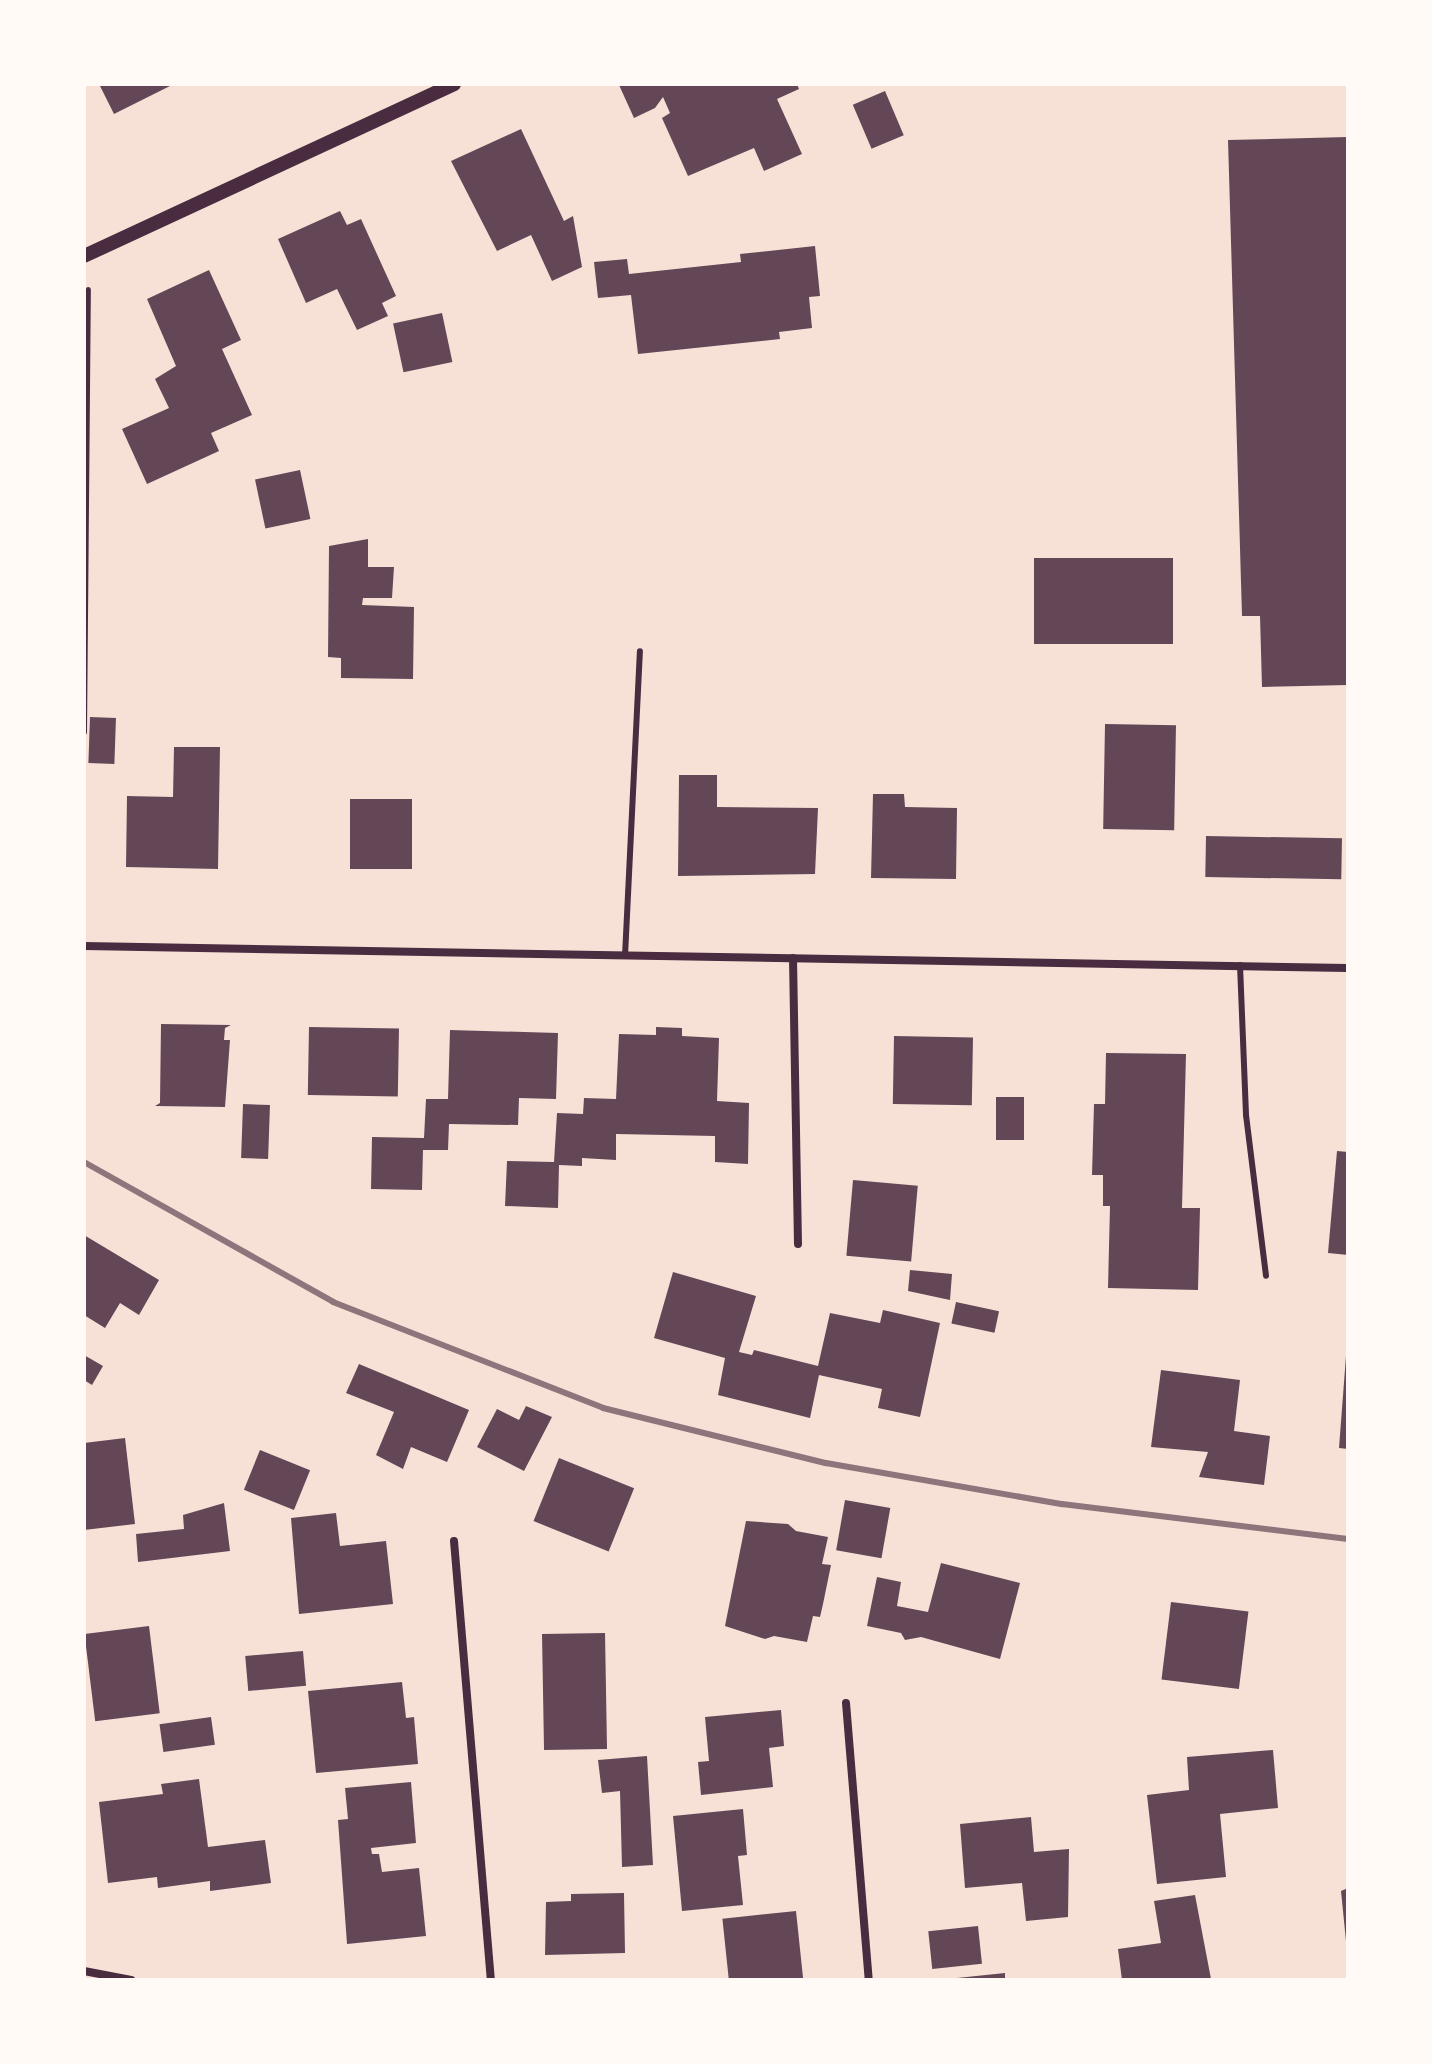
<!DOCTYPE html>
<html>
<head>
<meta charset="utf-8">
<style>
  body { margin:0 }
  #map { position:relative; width:1432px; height:2064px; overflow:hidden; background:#f7e1d7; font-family:Quicksand,sans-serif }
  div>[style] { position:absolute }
  .building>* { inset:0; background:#644757; transform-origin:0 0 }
  .path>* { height:5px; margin:-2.5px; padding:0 2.5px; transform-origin:2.5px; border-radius:2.5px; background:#4a2c40 }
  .service>* { height:6px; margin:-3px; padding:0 3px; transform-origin:3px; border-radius:3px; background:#4a2c40 }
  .minor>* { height:8px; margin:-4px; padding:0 4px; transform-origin:4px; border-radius:4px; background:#4a2c40 }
  .tertiary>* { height:14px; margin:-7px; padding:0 7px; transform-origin:7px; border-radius:7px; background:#4a2c40 }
  .rail>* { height:6px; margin:-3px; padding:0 3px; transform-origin:3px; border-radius:3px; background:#8f747c }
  span { translate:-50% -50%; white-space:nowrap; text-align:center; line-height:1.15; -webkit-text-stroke:8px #fffaf5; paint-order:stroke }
  .frame { position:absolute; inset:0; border:86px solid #fffaf5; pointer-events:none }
</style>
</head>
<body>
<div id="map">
  <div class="building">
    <i style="clip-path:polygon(99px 84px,174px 84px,114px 114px)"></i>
    <i style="clip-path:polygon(797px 84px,799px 89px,777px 99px,802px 154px,764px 171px,754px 148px,688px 176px,662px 118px,670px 113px,663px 97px,655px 108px,634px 118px,619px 85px)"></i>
    <i style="left:885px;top:91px;width:48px;height:35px;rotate:67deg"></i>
    <i style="clip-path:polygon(521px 129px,564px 221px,573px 216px,582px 267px,552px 281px,531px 235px,497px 251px,451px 161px)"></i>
    <i style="clip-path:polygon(1348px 137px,1348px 685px,1262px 687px,1260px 616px,1242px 616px,1228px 140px)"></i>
    <i style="clip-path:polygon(340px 211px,347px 225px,361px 219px,396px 296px,382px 303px,388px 316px,357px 330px,337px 289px,306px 303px,278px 239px)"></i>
    <i style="clip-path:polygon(815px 246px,820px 296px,809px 297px,812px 328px,779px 332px,780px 339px,638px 354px,631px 295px,598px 298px,594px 262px,627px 259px,629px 274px,741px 262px,740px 254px)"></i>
    <i style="clip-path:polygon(209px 270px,241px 340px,222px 349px,252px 415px,211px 433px,219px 451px,147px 484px,122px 429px,169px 408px,155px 379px,176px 366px,147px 299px)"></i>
    <i style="left:442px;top:313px;width:50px;height:50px;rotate:78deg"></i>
    <i style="left:300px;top:470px;width:50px;height:46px;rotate:78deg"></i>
    <i style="clip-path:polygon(368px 539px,368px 567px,394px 567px,392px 598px,363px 598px,362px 605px,414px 607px,413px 679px,341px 678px,341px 658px,328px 657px,329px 546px)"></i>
    <i style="left:1034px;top:558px;width:139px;height:86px"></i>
    <i style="left:90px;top:717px;width:26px;height:46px;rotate:2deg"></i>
    <i style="left:1105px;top:724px;width:71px;height:105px;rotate:1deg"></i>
    <i style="clip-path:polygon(174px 747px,220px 747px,218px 869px,126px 867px,127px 796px,173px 797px)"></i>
    <i style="clip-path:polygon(679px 775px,717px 775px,717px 807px,818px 808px,815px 874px,678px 876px)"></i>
    <i style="clip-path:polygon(873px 794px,904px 794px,905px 807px,957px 808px,956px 879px,871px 878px)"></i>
    <i style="left:350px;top:799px;width:62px;height:70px"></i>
    <i style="left:1206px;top:836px;width:136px;height:41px;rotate:1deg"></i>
    <i style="clip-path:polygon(161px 1024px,231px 1025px,225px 1028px,224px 1040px,230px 1040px,225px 1107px,155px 1106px,160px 1103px)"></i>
    <i style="left:309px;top:1027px;width:90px;height:68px;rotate:1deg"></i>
    <i style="clip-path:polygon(656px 1027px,682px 1028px,682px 1036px,719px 1038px,717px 1101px,749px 1103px,748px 1164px,715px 1162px,715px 1136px,616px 1134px,616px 1160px,582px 1158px,582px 1166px,559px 1165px,558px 1208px,505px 1206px,507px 1161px,554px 1162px,557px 1113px,583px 1114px,584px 1098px,616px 1099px,619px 1034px,656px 1035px)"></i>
    <i style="clip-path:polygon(450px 1030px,558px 1033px,556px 1099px,519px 1098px,518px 1125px,449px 1124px,448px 1150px,423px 1150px,422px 1190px,371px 1189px,372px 1137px,424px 1138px,426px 1099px,448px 1099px)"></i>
    <i style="left:894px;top:1036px;width:79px;height:68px;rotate:1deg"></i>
    <i style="clip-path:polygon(1106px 1053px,1186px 1054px,1182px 1208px,1200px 1208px,1198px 1290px,1108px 1288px,1110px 1206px,1103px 1206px,1103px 1175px,1092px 1175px,1094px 1104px,1105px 1104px)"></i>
    <i style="left:996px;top:1097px;width:28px;height:43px"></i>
    <i style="left:243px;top:1104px;width:27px;height:54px;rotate:2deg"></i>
    <i style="clip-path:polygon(1337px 1151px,1348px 1152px,1348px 1255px,1328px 1253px)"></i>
    <i style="left:853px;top:1180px;width:65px;height:76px;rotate:5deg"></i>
    <i style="clip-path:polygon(84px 1235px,159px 1280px,139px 1315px,120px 1303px,105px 1328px,84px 1315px)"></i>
    <i style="clip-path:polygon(910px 1270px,952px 1274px,950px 1300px,908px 1291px)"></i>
    <i style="clip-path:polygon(673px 1272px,756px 1296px,739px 1352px,752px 1355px,754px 1350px,818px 1366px,830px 1313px,880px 1323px,883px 1310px,940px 1323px,920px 1417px,878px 1408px,882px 1389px,819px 1375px,810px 1418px,718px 1395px,725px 1358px,654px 1338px)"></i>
    <i style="left:956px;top:1302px;width:44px;height:22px;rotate:12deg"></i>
    <i style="clip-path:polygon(84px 1355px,103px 1366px,92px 1385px,84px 1380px)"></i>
    <i style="clip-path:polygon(1346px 1356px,1348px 1356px,1348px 1449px,1339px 1448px)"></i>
    <i style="clip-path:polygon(359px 1364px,469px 1410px,447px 1462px,411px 1447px,403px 1469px,376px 1455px,394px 1412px,346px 1393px)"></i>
    <i style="clip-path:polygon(1161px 1370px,1240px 1380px,1234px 1431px,1270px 1436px,1264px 1485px,1199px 1477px,1208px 1452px,1151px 1447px)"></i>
    <i style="clip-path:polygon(526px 1406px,552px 1417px,524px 1471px,477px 1447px,497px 1409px,519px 1420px)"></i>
    <i style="clip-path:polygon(125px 1438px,135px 1524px,84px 1530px,84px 1443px)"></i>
    <i style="left:260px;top:1450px;width:54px;height:43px;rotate:22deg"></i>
    <i style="left:559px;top:1458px;width:81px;height:68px;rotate:22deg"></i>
    <i style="left:845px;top:1500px;width:46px;height:51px;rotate:10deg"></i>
    <i style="clip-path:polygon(224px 1503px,230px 1551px,138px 1562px,136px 1534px,184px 1529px,183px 1515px)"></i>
    <i style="clip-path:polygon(336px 1513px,340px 1546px,386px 1541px,393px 1604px,299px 1614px,291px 1518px)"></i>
    <i style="clip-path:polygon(746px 1521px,788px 1524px,796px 1531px,828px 1537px,822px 1564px,831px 1565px,823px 1604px,820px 1617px,813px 1616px,807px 1642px,774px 1636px,765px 1639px,725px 1626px)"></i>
    <i style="clip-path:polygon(941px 1563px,1020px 1583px,1000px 1659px,921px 1637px,905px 1640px,901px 1633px,867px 1626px,877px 1577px,901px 1582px,897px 1606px,928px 1612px)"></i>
    <i style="left:1171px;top:1602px;width:78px;height:78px;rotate:7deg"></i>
    <i style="left:149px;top:1626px;width:88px;height:65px;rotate:83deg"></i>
    <i style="left:605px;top:1633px;width:116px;height:63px;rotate:89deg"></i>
    <i style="left:303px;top:1651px;width:35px;height:58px;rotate:85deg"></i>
    <i style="clip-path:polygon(402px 1682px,406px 1718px,414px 1717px,418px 1764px,316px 1773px,308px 1691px)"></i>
    <i style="clip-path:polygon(781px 1710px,784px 1746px,769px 1748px,773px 1787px,701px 1795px,698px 1762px,709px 1761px,705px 1717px)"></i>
    <i style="left:211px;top:1717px;width:28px;height:52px;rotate:82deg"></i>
    <i style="clip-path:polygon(1273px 1750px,1278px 1808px,1220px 1814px,1226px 1877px,1157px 1884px,1147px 1795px,1189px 1790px,1187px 1757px)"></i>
    <i style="clip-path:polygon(647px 1756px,653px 1865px,622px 1867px,620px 1791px,602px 1793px,598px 1760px)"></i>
    <i style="clip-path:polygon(199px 1779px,208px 1847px,265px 1840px,271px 1883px,210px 1891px,210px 1881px,158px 1888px,157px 1877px,108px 1883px,99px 1802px,163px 1794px,161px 1784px)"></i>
    <i style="clip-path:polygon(411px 1782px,416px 1843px,371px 1848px,372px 1854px,379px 1854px,382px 1872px,419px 1868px,426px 1936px,347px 1944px,338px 1820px,348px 1819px,345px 1788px)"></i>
    <i style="clip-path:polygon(743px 1809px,747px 1855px,738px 1856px,743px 1905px,682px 1911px,673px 1816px)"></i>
    <i style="clip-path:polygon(1031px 1817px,1034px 1852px,1069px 1849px,1068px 1917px,1026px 1921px,1022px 1883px,965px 1888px,960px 1824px)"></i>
    <i style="clip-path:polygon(1348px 1888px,1348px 1941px,1346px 1941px,1341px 1891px)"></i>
    <i style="clip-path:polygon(624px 1893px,625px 1953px,545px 1955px,546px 1902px,571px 1901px,571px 1894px)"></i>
    <i style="clip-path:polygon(1195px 1895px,1211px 1979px,1122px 1980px,1118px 1949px,1161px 1943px,1154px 1901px)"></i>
    <i style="left:796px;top:1911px;width:69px;height:74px;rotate:84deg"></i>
    <i style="left:978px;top:1926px;width:38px;height:50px;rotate:84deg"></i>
    <i style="clip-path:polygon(1005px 1973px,1005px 1980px,957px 1980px,957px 1978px)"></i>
  </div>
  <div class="path">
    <i style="left:84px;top:732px;width:443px;rotate:-89.5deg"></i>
  </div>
  <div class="service">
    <i style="left:625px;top:956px;width:305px;rotate:-87.2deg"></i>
    <i style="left:1240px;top:965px;width:150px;rotate:87.7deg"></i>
    <i style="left:1246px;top:1115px;width:162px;rotate:82.9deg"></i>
  </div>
  <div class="minor">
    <i style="left:84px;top:946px;width:1264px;rotate:1deg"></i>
    <i style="left:793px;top:958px;width:286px;rotate:89deg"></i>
    <i style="left:454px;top:1541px;width:441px;rotate:85.2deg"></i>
    <i style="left:846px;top:1703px;width:278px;rotate:85.3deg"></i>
    <i style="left:84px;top:1971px;width:48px;rotate:10.8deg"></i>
  </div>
  <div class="tertiary">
    <i style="left:84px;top:256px;width:408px;rotate:-24.9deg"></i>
  </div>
  <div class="rail">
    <i style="left:84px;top:1162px;width:286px;rotate:29.3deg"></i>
    <i style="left:333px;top:1302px;width:290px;rotate:21.4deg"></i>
    <i style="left:603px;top:1408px;width:230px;rotate:13.9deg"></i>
    <i style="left:826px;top:1463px;width:240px;rotate:9.9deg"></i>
    <i style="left:1062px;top:1504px;width:288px;rotate:7deg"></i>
  </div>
  <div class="frame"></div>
</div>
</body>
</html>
